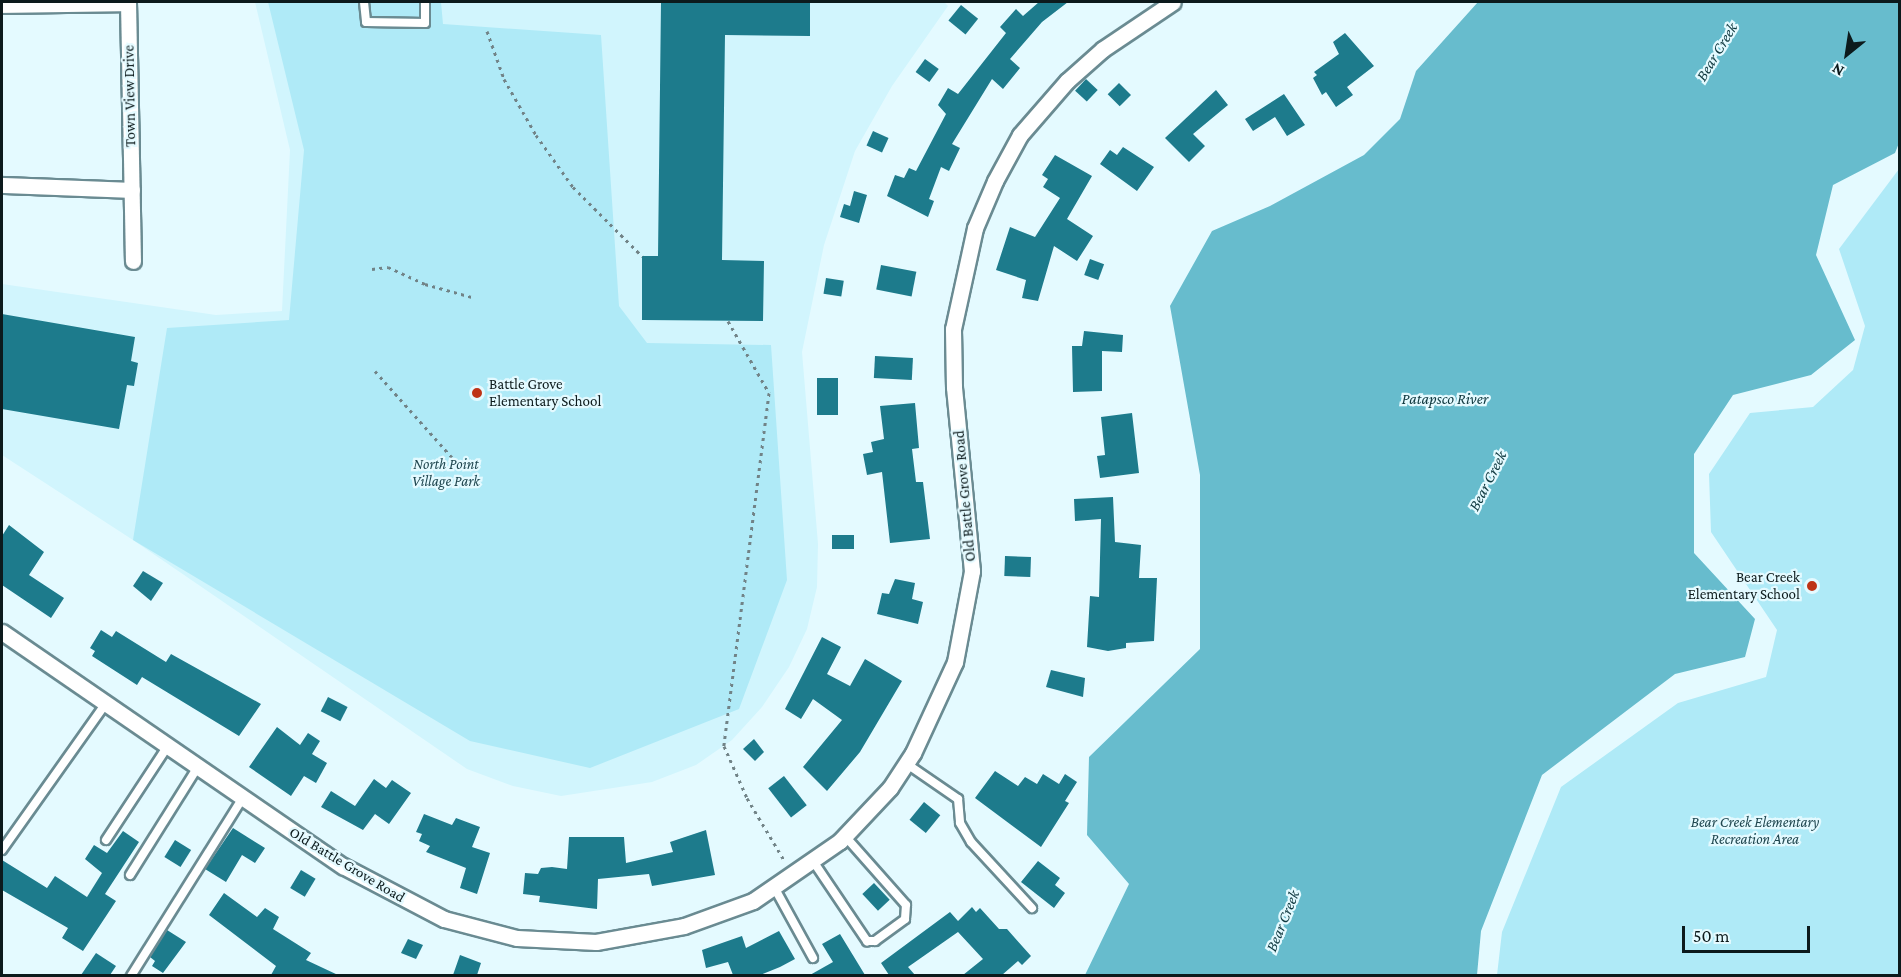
<!DOCTYPE html>
<html>
<head>
<meta charset="utf-8">
<style>
  body { margin:0 }
  #map { position:relative; width:1901px; height:977px; overflow:hidden; background:#e4faff; font-family:"Crimson Pro",serif }
  div>[style] { position:absolute }
  .built>* { inset:0; background:#d1f5fd }
  .green>* { inset:0; background:#afeaf7 }
  .water>* { inset:0; background:#67bccd }
  .building>* { inset:0; background:#1d7b8c; transform-origin:0 0 }
  .path>* { height:3px; margin-top:-1.5px; transform-origin:0; background:repeating-linear-gradient(90deg,#718387 0 3px,transparent 0 7.5px) }
  .roads { filter:drop-shadow(2px 0 #6a8b92) drop-shadow(-2px 0 #6a8b92) drop-shadow(0 2px #6a8b92) drop-shadow(0 -2px #6a8b92) }
  .lane>* { height:8px; margin:-4px; padding:0 4px; transform-origin:4px; border-radius:4px; background:#fff }
  .street>* { height:15px; margin:-7.5px; padding:0 7.5px; transform-origin:7.5px; border-radius:7.5px; background:#fff }
  .dots>* { width:16px; height:16px; translate:-50% -50%; box-sizing:border-box; border:3px solid #e4faff; border-radius:50% }
  span { translate:-50% -50%; white-space:nowrap; text-align:center; line-height:1.15; -webkit-text-stroke:4.5px #e4faff; paint-order:stroke }
  .street-label { font-size:15px; color:#0c1a1c }
  .poi-label { font-size:15px; color:#0c1a1c }
  .left { translate:0 -50%; text-align:left }
  .right { translate:-100% -50%; text-align:right }
  .park-label { font-size:15px; color:#204750; font-style:italic }
  .water-label { font-size:16px; color:#0f383f; font-style:italic }
  .frame { position:absolute; inset:0; border:3px solid #0c1a1c; pointer-events:none }
  .north { position:absolute; left:1817px; top:24px; width:60px; height:60px; -webkit-text-stroke:4px #e4faff; paint-order:stroke; rotate:210deg; font-size:16px; font-weight:700; line-height:24px; text-align:center; color:#0c1a1c }
  .north::after { content:''; display:block; margin:auto; width:21px; height:27px; background:#0c1a1c; clip-path:polygon(50% 0,100% 100%,50% 72%,0 100%) }
  .scale { position:absolute; left:1682px; top:926px; width:128px; height:27px; box-sizing:border-box; border:3px solid #0c1a1c; border-top:0; padding-left:8px; font-size:18px; line-height:21px; white-space:nowrap; color:#0c1a1c; -webkit-text-stroke:4px #e4faff; paint-order:stroke }
</style>
</head>
<body>
<div id="map">
  <div class="built">
    <i style="clip-path:polygon(255px 2px,944px 2px,948px 6px,892px 86px,855px 151px,824px 245px,802px 352px,818px 544px,817px 587px,807px 629px,789px 667px,762px 707px,732px 740px,696px 765px,652px 782px,561px 796px,513px 786px,467px 769px,133px 540px,2px 455px,2px 284px,216px 315px,282px 311px,290px 150px)"></i>
  </div>
  <div class="green">
    <i style="clip-path:polygon(268px 2px,441px 2px,443px 24px,601px 35px,619px 306px,647px 343px,771px 345px,787px 580px,739px 709px,590px 768px,470px 741px,133px 540px,167px 328px,289px 320px,304px 150px)"></i>
    <i style="clip-path:polygon(1899px 169px,1899px 975px,1497px 975px,1502px 932px,1561px 787px,1678px 703px,1766px 677px,1777px 630px,1711px 532px,1709px 474px,1750px 413px,1813px 407px,1853px 370px,1865px 326px,1839px 249px)"></i>
  </div>
  <div class="water">
    <i style="clip-path:polygon(1478px 2px,1899px 2px,1899px 143px,1895px 153px,1833px 185px,1816px 255px,1855px 340px,1811px 375px,1733px 395px,1694px 454px,1694px 553px,1755px 619px,1745px 657px,1675px 674px,1542px 775px,1481px 931px,1477px 975px,1085px 975px,1129px 884px,1087px 835px,1089px 757px,1200px 649px,1200px 475px,1170px 306px,1212px 231px,1270px 206px,1364px 155px,1400px 119px,1416px 71px)"></i>
  </div>
  <div class="building">
    <i style="clip-path:polygon(661px 2px,810px 2px,810px 36px,725px 35px,722px 260px,764px 261px,763px 321px,642px 320px,642px 256px,658px 256px)"></i>
    <i style="clip-path:polygon(1039px 2px,1068px 2px,1042px 22px,1010px 59px,1020px 68px,1003px 89px,992px 79px,952px 144px,960px 148px,949px 171px,941px 167px,929px 199px,934px 201px,928px 217px,887px 196px,895px 175px,904px 178px,909px 168px,916px 171px,946px 114px,938px 105px,948px 88px,958px 94px,1006px 33px,1000px 27px,1016px 9px,1023px 16px)"></i>
    <i style="left:961px;top:5px;width:22px;height:20px;rotate:39deg"></i>
    <i style="clip-path:polygon(1345px 33px,1374px 66px,1347px 87px,1353px 95px,1336px 107px,1326px 92px,1322px 95px,1313px 78px,1317px 75px,1314px 72px,1339px 54px,1333px 42px)"></i>
    <i style="left:925px;top:59px;width:17px;height:16px;rotate:36deg"></i>
    <i style="left:1086px;top:79px;width:16px;height:16px;rotate:43deg"></i>
    <i style="left:1119px;top:83px;width:17px;height:16px;rotate:45deg"></i>
    <i style="clip-path:polygon(1216px 90px,1228px 105px,1193px 134px,1205px 146px,1189px 162px,1165px 138px)"></i>
    <i style="clip-path:polygon(1284px 94px,1305px 125px,1287px 136px,1275px 117px,1253px 131px,1245px 119px)"></i>
    <i style="left:873px;top:131px;width:17px;height:16px;rotate:24deg"></i>
    <i style="clip-path:polygon(1123px 147px,1154px 167px,1137px 191px,1100px 164px,1110px 150px,1117px 155px)"></i>
    <i style="clip-path:polygon(1055px 155px,1092px 176px,1067px 219px,1093px 236px,1077px 261px,1054px 246px,1038px 301px,1022px 298px,1026px 280px,996px 270px,1010px 227px,1035px 237px,1060px 198px,1043px 187px,1048px 179px,1042px 175px)"></i>
    <i style="clip-path:polygon(854px 191px,867px 195px,859px 223px,840px 217px,844px 204px,850px 206px)"></i>
    <i style="left:1090px;top:259px;width:15px;height:17px;rotate:20deg"></i>
    <i style="left:881px;top:265px;width:36px;height:25px;rotate:11deg"></i>
    <i style="left:826px;top:278px;width:18px;height:16px;rotate:9deg"></i>
    <i style="clip-path:polygon(2px 314px,135px 337px,131px 361px,138px 363px,134px 386px,127px 385px,119px 429px,2px 409px)"></i>
    <i style="clip-path:polygon(1084px 331px,1123px 335px,1122px 352px,1102px 351px,1102px 391px,1073px 392px,1072px 346px,1082px 346px)"></i>
    <i style="left:875px;top:356px;width:38px;height:22px;rotate:3deg"></i>
    <i style="left:817px;top:378px;width:21px;height:37px"></i>
    <i style="clip-path:polygon(915px 403px,919px 448px,912px 449px,916px 482px,923px 482px,930px 539px,890px 543px,882px 472px,867px 475px,863px 454px,873px 452px,871px 442px,884px 439px,880px 406px)"></i>
    <i style="clip-path:polygon(1132px 413px,1139px 473px,1100px 478px,1097px 456px,1105px 455px,1101px 417px)"></i>
    <i style="clip-path:polygon(1113px 497px,1115px 542px,1141px 545px,1139px 578px,1157px 578px,1154px 641px,1126px 643px,1126px 648px,1108px 651px,1087px 647px,1090px 596px,1099px 597px,1101px 519px,1075px 521px,1074px 499px)"></i>
    <i style="clip-path:polygon(9px 525px,44px 552px,29px 575px,64px 598px,51px 618px,2px 585px,2px 536px)"></i>
    <i style="left:832px;top:535px;width:22px;height:14px"></i>
    <i style="left:1005px;top:556px;width:26px;height:20px;rotate:2deg"></i>
    <i style="clip-path:polygon(143px 571px,163px 583px,151px 601px,133px 586px)"></i>
    <i style="clip-path:polygon(895px 579px,915px 583px,912px 599px,923px 602px,918px 624px,877px 614px,882px 593px,889px 594px)"></i>
    <i style="clip-path:polygon(101px 630px,112px 637px,116px 631px,166px 662px,171px 654px,261px 704px,239px 736px,142px 677px,137px 685px,92px 656px,95px 651px,90px 648px)"></i>
    <i style="clip-path:polygon(822px 637px,841px 647px,827px 674px,850px 686px,865px 659px,902px 681px,860px 752px,827px 791px,803px 767px,842px 720px,813px 699px,801px 719px,785px 709px)"></i>
    <i style="clip-path:polygon(1051px 670px,1085px 678px,1083px 697px,1046px 687px)"></i>
    <i style="left:328px;top:697px;width:22px;height:16px;rotate:27deg"></i>
    <i style="clip-path:polygon(277px 727px,300px 745px,308px 733px,320px 741px,312px 754px,327px 763px,316px 783px,304px 776px,291px 796px,249px 767px)"></i>
    <i style="clip-path:polygon(754px 739px,764px 752px,755px 761px,743px 749px)"></i>
    <i style="clip-path:polygon(995px 771px,1018px 786px,1025px 777px,1037px 784px,1043px 774px,1059px 784px,1065px 774px,1077px 782px,1065px 801px,1069px 803px,1041px 847px,975px 798px)"></i>
    <i style="left:784px;top:776px;width:37px;height:20px;rotate:52deg"></i>
    <i style="clip-path:polygon(374px 779px,386px 788px,392px 780px,411px 793px,389px 824px,375px 814px,363px 830px,321px 807px,331px 791px,355px 806px)"></i>
    <i style="left:924px;top:802px;width:21px;height:23px;rotate:39deg"></i>
    <i style="clip-path:polygon(424px 814px,452px 825px,456px 818px,480px 827px,472px 847px,490px 853px,477px 894px,460px 888px,466px 868px,426px 852px,430px 846px,419px 841px,422px 834px,416px 832px)"></i>
    <i style="clip-path:polygon(233px 828px,265px 848px,255px 863px,242px 855px,226px 882px,205px 869px)"></i>
    <i style="clip-path:polygon(706px 830px,715px 875px,652px 886px,649px 874px,598px 879px,597px 909px,539px 902px,540px 896px,523px 894px,525px 873px,538px 874px,541px 868px,552px 867px,567px 869px,569px 837px,624px 837px,626px 863px,673px 852px,670px 842px)"></i>
    <i style="clip-path:polygon(123px 831px,139px 842px,105px 894px,116px 901px,83px 951px,62px 938px,68px 928px,2px 890px,2px 860px,47px 888px,55px 876px,87px 897px,102px 873px,85px 859px,94px 845px,107px 853px)"></i>
    <i style="left:175px;top:840px;width:19px;height:20px;rotate:32deg"></i>
    <i style="clip-path:polygon(1038px 861px,1060px 878px,1055px 885px,1065px 893px,1054px 908px,1021px 882px)"></i>
    <i style="left:301px;top:870px;width:17px;height:21px;rotate:31deg"></i>
    <i style="left:874px;top:883px;width:23px;height:16px;rotate:47deg"></i>
    <i style="clip-path:polygon(224px 893px,257px 917px,265px 908px,279px 917px,273px 929px,311px 953px,306px 960px,338px 975px,271px 975px,276px 966px,209px 915px)"></i>
    <i style="clip-path:polygon(972px 907px,976px 912px,980px 908px,999px 929px,1007px 929px,1031px 956px,1022px 965px,1018px 961px,1002px 975px,963px 975px,983px 959px,958px 932px,908px 967px,915px 975px,889px 975px,881px 963px,950px 912px,958px 921px)"></i>
    <i style="clip-path:polygon(167px 930px,186px 942px,163px 973px,152px 966px,155px 961px,150px 957px)"></i>
    <i style="clip-path:polygon(779px 931px,795px 959px,780px 967px,760px 975px,733px 975px,728px 962px,706px 968px,702px 950px,742px 936px,746px 948px)"></i>
    <i style="clip-path:polygon(840px 934px,865px 975px,810px 975px,833px 962px,822px 944px)"></i>
    <i style="clip-path:polygon(408px 939px,423px 945px,416px 959px,401px 953px)"></i>
    <i style="clip-path:polygon(96px 953px,116px 966px,110px 975px,81px 975px)"></i>
    <i style="clip-path:polygon(460px 955px,481px 963px,477px 975px,453px 975px)"></i>
  </div>
  <div class="path">
    <i style="left:487px;top:31px;width:51px;rotate:70.5deg"></i>
    <i style="left:504px;top:79px;width:64px;rotate:60.3deg"></i>
    <i style="left:536px;top:135px;width:64px;rotate:54.6deg"></i>
    <i style="left:573px;top:187px;width:98px;rotate:45deg"></i>
    <i style="left:372px;top:269px;width:16px;rotate:-7deg"></i>
    <i style="left:388px;top:267px;width:41px;rotate:24.7deg"></i>
    <i style="left:425px;top:284px;width:49px;rotate:15.5deg"></i>
    <i style="left:728px;top:321px;width:83px;rotate:60.3deg"></i>
    <i style="left:769px;top:393px;width:356px;rotate:97.3deg"></i>
    <i style="left:724px;top:746px;width:57px;rotate:66.1deg"></i>
    <i style="left:747px;top:798px;width:72px;rotate:59.2deg"></i>
    <i style="left:375px;top:371px;width:123px;rotate:48.3deg"></i>
  </div>
  <div class="roads">
    <div class="lane">
      <i style="left:364px;top:2px;width:20px;rotate:84deg"></i>
      <i style="left:366px;top:22px;width:59px;rotate:1deg"></i>
      <i style="left:425px;top:23px;width:21px;rotate:-90deg"></i>
      <i style="left:907px;top:764px;width:62px;rotate:34.5deg"></i>
      <i style="left:958px;top:799px;width:24px;rotate:85deg"></i>
      <i style="left:960px;top:823px;width:22px;rotate:60deg"></i>
      <i style="left:971px;top:842px;width:90px;rotate:47.3deg"></i>
      <i style="left:106px;top:840px;width:111px;rotate:-56.7deg"></i>
      <i style="left:2px;top:850px;width:180px;rotate:-54.7deg"></i>
      <i style="left:813px;top:861px;width:97px;rotate:56deg"></i>
      <i style="left:867px;top:941px;width:8px"></i>
      <i style="left:875px;top:941px;width:37px;rotate:-36deg"></i>
      <i style="left:905px;top:919px;width:14px;rotate:-86deg"></i>
      <i style="left:906px;top:905px;width:92px;rotate:-131.5deg"></i>
      <i style="left:130px;top:875px;width:126px;rotate:-57.9deg"></i>
      <i style="left:774px;top:887px;width:81px;rotate:61.2deg"></i>
      <i style="left:131px;top:976px;width:209px;rotate:-57.9deg"></i>
    </div>
    <div class="street">
      <i style="left:128px;top:2px;width:259px;rotate:88.9deg"></i>
      <i style="left:2px;top:5px;width:126px;rotate:-0.9deg"></i>
      <i style="left:2px;top:185px;width:130px;rotate:2.2deg"></i>
      <i style="left:2px;top:632px;width:414px;rotate:34.5deg"></i>
      <i style="left:343px;top:866px;width:114px;rotate:27.7deg"></i>
      <i style="left:444px;top:919px;width:75px;rotate:14.6deg"></i>
      <i style="left:517px;top:938px;width:79px;rotate:2.9deg"></i>
      <i style="left:596px;top:942px;width:89px;rotate:-10.3deg"></i>
      <i style="left:684px;top:926px;width:73px;rotate:-19.9deg"></i>
      <i style="left:753px;top:901px;width:106px;rotate:-34.6deg"></i>
      <i style="left:840px;top:841px;width:73px;rotate:-46.7deg"></i>
      <i style="left:890px;top:788px;width:42px;rotate:-56.7deg"></i>
      <i style="left:913px;top:753px;width:100px;rotate:-65.2deg"></i>
      <i style="left:955px;top:662px;width:93px;rotate:-79.4deg"></i>
      <i style="left:972px;top:571px;width:185px;rotate:-95.6deg"></i>
      <i style="left:954px;top:387px;width:58px;rotate:-91deg"></i>
      <i style="left:953px;top:329px;width:103px;rotate:-77.7deg"></i>
      <i style="left:975px;top:228px;width:51px;rotate:-66.9deg"></i>
      <i style="left:995px;top:181px;width:52px;rotate:-61.5deg"></i>
      <i style="left:1020px;top:135px;width:72px;rotate:-49deg"></i>
      <i style="left:1067px;top:81px;width:48px;rotate:-41.6deg"></i>
      <i style="left:1103px;top:49px;width:84px;rotate:-33.9deg"></i>
    </div>
  </div>
  <div class="dots">
    <i style="left:477px;top:393px;background:#be3316"></i>
    <i style="left:1812px;top:586px;background:#be3316"></i>
  </div>
  <div class="street-label">
    <span style="left:130px;top:96px;rotate:-91deg">Town View Drive</span>
    <span style="left:965px;top:496px;rotate:-95deg">Old Battle Grove Road</span>
    <span style="left:347px;top:865px;rotate:31deg">Old Battle Grove Road</span>
  </div>
  <div class="poi-label">
    <span class="left" style="left:489px;top:393px">Battle Grove<br>Elementary School</span>
    <span class="right" style="left:1800px;top:586px">Bear Creek<br>Elementary School</span>
  </div>
  <div class="park-label">
    <span style="left:446px;top:473px">North Point<br>Village Park</span>
    <span style="left:1755px;top:831px">Bear Creek Elementary<br>Recreation Area</span>
  </div>
  <div class="water-label">
    <span style="left:1717px;top:52px;rotate:-59deg">Bear Creek</span>
    <span style="left:1445px;top:399px">Patapsco River</span>
    <span style="left:1488px;top:481px;rotate:-63deg">Bear Creek</span>
    <span style="left:1283px;top:921px;rotate:-68deg">Bear Creek</span>
  </div>
  <div class="frame"></div>
  <div class="north">N</div>
  <div class="scale">50 m</div>
</div>
</body>
</html>
